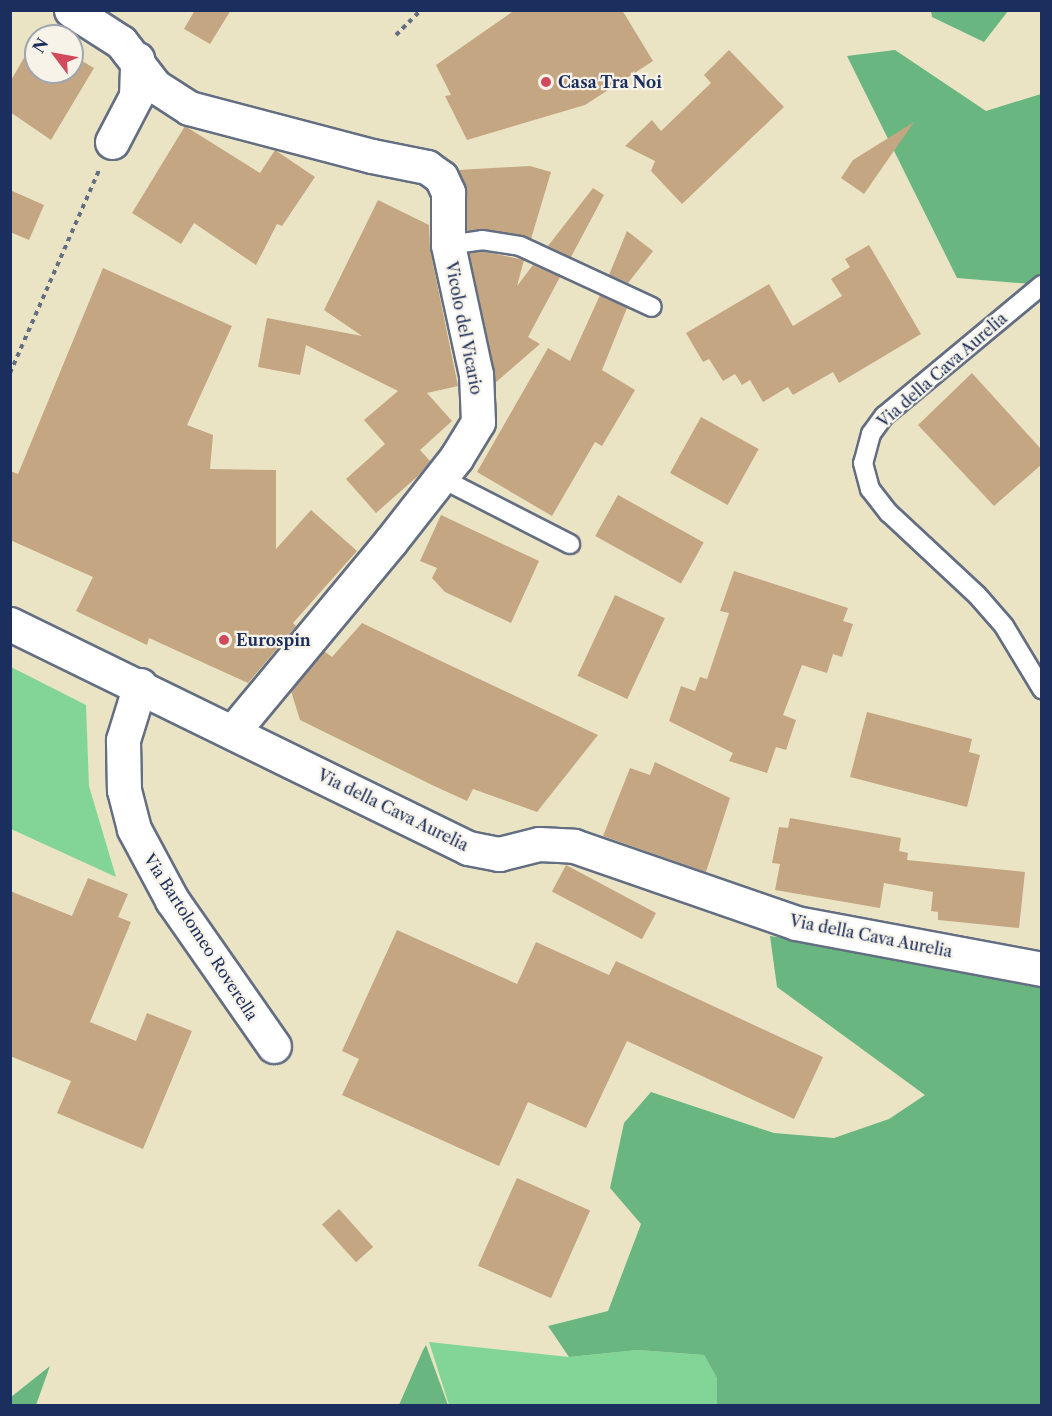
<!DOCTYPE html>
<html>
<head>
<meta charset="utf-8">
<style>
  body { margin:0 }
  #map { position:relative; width:1052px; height:1416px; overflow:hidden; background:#eae4c5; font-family:"Libre Caslon Text",serif }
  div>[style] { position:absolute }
  .green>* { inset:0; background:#82d597 }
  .forest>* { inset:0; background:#69b680 }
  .building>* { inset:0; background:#c5a683; transform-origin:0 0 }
  .path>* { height:4px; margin-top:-2px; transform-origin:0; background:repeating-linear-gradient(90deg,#636e82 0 4.5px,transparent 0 9px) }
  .roads { filter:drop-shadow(2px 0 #636e82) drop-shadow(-2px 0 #636e82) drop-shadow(0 2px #636e82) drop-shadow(0 -2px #636e82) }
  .lane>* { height:18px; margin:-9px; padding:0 9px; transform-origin:9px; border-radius:9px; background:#fff }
  .street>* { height:33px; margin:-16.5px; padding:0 16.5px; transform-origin:16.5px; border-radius:16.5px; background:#fff }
  .dots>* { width:16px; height:16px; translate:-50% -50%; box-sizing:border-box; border:3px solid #f7f3e8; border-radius:50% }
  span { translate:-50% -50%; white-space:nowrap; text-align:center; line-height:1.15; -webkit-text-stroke:4.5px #f7f3e8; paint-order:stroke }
  .poi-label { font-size:16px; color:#1b2f5e; font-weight:700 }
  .left { translate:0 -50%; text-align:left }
  .street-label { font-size:16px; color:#1b2f5e }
  .frame { position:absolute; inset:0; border:12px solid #1b2f5e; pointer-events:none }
  .north { position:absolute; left:24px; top:24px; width:60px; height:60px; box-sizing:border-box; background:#f7f3e8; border:2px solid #9fa5b1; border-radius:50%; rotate:302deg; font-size:16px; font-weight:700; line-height:24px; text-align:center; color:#1b2f5e }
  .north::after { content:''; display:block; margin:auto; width:21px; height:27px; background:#d1495b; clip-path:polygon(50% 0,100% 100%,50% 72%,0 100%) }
</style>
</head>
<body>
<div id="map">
  <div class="green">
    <i style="clip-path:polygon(11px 667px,86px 705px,89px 786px,116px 877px,11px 829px)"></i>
    <i style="clip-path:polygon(429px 1342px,569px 1357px,638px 1350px,704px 1355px,717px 1378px,717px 1405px,449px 1405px)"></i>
  </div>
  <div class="forest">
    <i style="clip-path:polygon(931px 11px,931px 10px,1008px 11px,984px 42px,932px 17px)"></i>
    <i style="clip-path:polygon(895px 50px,986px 111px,1041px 94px,1041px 303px,1032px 284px,957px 278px,847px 56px)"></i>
    <i style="clip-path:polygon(770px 936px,1041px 975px,1041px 1405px,717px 1405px,717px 1378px,704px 1355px,638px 1350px,569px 1357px,548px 1326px,608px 1311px,641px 1224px,610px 1188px,624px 1123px,651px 1092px,774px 1133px,834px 1138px,889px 1119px,925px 1095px,777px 987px)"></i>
    <i style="clip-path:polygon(426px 1345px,448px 1405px,399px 1405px,423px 1350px)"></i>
    <i style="clip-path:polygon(50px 1366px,36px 1405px,11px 1405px,11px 1397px)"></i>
  </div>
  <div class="building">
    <i style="clip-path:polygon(195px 10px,231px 10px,210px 44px,184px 29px)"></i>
    <i style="clip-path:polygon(515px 10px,622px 10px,653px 61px,585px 105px,467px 140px,445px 96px,451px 95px,436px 65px)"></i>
    <i style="clip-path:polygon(36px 37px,36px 72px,72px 72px,72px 55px,94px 68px,51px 140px,10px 112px,10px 82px)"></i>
    <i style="clip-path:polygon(729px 50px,784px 107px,682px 204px,651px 171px,655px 161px,625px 146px,652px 120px,661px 131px,711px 83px,704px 75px)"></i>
    <i style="clip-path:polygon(914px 122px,864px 194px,841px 178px,853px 160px)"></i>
    <i style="clip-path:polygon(185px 126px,260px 173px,275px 150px,315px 177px,282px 226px,277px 224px,256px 265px,194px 223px,181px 244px,132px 213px)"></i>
    <i style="clip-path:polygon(530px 166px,551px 172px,531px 239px,484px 229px,467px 231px,467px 192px,458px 170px)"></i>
    <i style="clip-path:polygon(593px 188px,604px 195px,571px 257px,548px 246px)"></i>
    <i style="clip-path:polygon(10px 190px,44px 205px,29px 240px,10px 232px)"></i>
    <i style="clip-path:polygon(378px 200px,429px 225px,430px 249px,458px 386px,427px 393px,452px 421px,420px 450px,430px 461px,418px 476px,376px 513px,346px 479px,385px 444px,364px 420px,398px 391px,306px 345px,300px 375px,258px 367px,267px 318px,362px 336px,324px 310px)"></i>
    <i style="clip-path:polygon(627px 231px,653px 251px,628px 283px,609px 275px)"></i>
    <i style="clip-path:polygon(869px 245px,921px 334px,839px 383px,833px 372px,793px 395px,788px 387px,763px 402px,750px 380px,742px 385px,735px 374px,723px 381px,709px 359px,703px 362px,686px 333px,769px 284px,793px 326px,842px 296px,831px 279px,850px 267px,845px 259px)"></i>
    <i style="clip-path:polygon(482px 251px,524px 260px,517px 286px,533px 265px,560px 277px,528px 337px,540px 344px,495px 383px,469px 253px)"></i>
    <i style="clip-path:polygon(103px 268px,232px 326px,187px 425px,213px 435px,210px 469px,276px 470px,276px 549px,311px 510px,357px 551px,293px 623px,296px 626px,248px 683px,149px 638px,147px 645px,76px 611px,93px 577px,10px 540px,10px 471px,18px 474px)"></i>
    <i style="clip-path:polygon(600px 295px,627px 308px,602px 370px,635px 390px,602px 446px,595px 442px,552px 516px,477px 472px,548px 348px,570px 361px)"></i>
    <i style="clip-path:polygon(972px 373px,1041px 449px,1041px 465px,994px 506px,918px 425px)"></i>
    <i style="left:701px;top:417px;width:66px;height:64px;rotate:29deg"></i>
    <i style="left:618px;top:495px;width:98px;height:47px;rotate:29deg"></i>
    <i style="clip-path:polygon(441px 515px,539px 561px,511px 623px,445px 592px,432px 578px,437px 568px,420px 561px)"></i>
    <i style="clip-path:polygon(734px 571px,848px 608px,843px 621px,853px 624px,842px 657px,833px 654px,827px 673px,802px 665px,783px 715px,796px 720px,786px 750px,776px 747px,767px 773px,729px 761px,733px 753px,669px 721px,681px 686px,695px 691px,700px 677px,707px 679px,729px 613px,720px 611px)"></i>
    <i style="left:615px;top:595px;width:55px;height:89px;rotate:25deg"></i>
    <i style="clip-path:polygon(362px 623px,441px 661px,598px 735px,537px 812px,473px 789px,467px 801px,432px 785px,300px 720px,291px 691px,324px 651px,332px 657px)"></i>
    <i style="clip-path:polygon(867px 712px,972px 739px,969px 752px,980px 755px,967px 807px,850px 777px)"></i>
    <i style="clip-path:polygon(655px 762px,730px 798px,706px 872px,603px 836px,630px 768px,650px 775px)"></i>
    <i style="clip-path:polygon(790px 818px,901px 838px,899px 851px,908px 853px,907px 860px,1025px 872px,1019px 928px,938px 920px,938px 912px,931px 911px,933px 892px,884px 883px,880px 908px,775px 890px,780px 864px,772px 863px,779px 827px,788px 828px)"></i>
    <i style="left:566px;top:865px;width:102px;height:30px;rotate:28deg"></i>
    <i style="clip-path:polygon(88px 878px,128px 894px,118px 917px,131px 922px,90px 1022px,136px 1041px,147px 1013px,192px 1031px,143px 1149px,57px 1113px,71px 1081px,10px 1056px,10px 891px,72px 916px)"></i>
    <i style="clip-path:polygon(397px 930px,517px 984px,536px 942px,609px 975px,616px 961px,823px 1057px,794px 1119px,627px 1041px,586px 1128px,528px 1102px,499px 1166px,342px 1095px,359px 1059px,342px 1051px)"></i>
    <i style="left:517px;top:1178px;width:80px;height:96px;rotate:24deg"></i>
    <i style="left:339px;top:1209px;width:51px;height:23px;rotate:48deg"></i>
  </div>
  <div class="path">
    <i style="left:396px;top:35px;width:35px;rotate:-45deg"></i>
    <i style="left:10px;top:373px;width:222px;rotate:-66.3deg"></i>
  </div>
  <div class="roads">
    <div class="lane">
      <i style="left:448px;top:245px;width:34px;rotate:-8deg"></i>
      <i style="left:482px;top:240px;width:38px;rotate:9deg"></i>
      <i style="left:520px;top:246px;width:145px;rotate:24.8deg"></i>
      <i style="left:1042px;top:285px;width:205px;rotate:140.3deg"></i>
      <i style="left:884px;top:416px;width:22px;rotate:126deg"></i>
      <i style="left:871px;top:434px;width:30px;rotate:105deg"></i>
      <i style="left:863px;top:463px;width:27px;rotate:75deg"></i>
      <i style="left:870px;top:489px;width:31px;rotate:52deg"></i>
      <i style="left:889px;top:513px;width:120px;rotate:43deg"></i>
      <i style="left:977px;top:595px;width:41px;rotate:48.9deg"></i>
      <i style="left:1004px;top:626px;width:74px;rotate:58.9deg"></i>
      <i style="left:441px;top:478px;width:145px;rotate:27.1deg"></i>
    </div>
    <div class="street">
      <i style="left:71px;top:10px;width:59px;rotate:32.6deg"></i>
      <i style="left:121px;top:42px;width:56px;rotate:52.3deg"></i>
      <i style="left:155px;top:86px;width:40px;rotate:32.9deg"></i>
      <i style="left:189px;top:108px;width:189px;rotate:14.7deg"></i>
      <i style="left:372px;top:156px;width:56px;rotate:11.3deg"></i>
      <i style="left:427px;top:167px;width:17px;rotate:36deg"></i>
      <i style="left:441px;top:177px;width:17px;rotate:65deg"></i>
      <i style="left:448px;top:192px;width:53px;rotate:90deg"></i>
      <i style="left:448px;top:245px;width:132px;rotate:77.8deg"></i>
      <i style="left:476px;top:374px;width:48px;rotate:87.6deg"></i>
      <i style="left:478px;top:422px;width:42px;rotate:121.4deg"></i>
      <i style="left:456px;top:458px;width:105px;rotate:128.1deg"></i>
      <i style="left:391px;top:541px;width:247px;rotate:129.7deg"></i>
      <i style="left:112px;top:142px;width:52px;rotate:-62.4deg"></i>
      <i style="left:136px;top:96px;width:37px;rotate:-88deg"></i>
      <i style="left:10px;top:624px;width:510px;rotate:26.06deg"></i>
      <i style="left:468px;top:848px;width:32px;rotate:11deg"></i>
      <i style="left:499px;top:854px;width:41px;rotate:-14deg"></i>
      <i style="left:539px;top:844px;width:35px;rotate:3deg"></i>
      <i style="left:574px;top:846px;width:235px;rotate:19.1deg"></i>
      <i style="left:796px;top:923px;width:250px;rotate:10.6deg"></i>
      <i style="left:140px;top:685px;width:58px;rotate:107.2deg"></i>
      <i style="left:123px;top:740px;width:50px;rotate:88.9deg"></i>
      <i style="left:124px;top:790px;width:40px;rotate:75.6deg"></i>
      <i style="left:134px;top:829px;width:81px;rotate:61.8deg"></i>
      <i style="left:172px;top:900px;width:178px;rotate:55.1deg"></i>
    </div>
  </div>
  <div class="dots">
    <i style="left:546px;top:82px;background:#d1495b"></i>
    <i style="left:224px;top:640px;background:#d1495b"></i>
  </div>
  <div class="poi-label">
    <span class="left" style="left:558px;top:82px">Casa Tra Noi</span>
    <span class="left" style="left:236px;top:640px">Eurospin</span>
  </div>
  <div class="street-label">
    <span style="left:464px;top:328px;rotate:79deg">Vicolo del Vicario</span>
    <span style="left:942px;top:370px;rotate:-41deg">Via della Cava Aurelia</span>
    <span style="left:393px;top:810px;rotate:26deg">Via della Cava Aurelia</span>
    <span style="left:871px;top:936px;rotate:11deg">Via della Cava Aurelia</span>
    <span style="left:201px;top:937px;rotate:57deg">Via Bartolomeo Roverella</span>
  </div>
  <div class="frame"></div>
  <div class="north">N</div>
</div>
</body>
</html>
